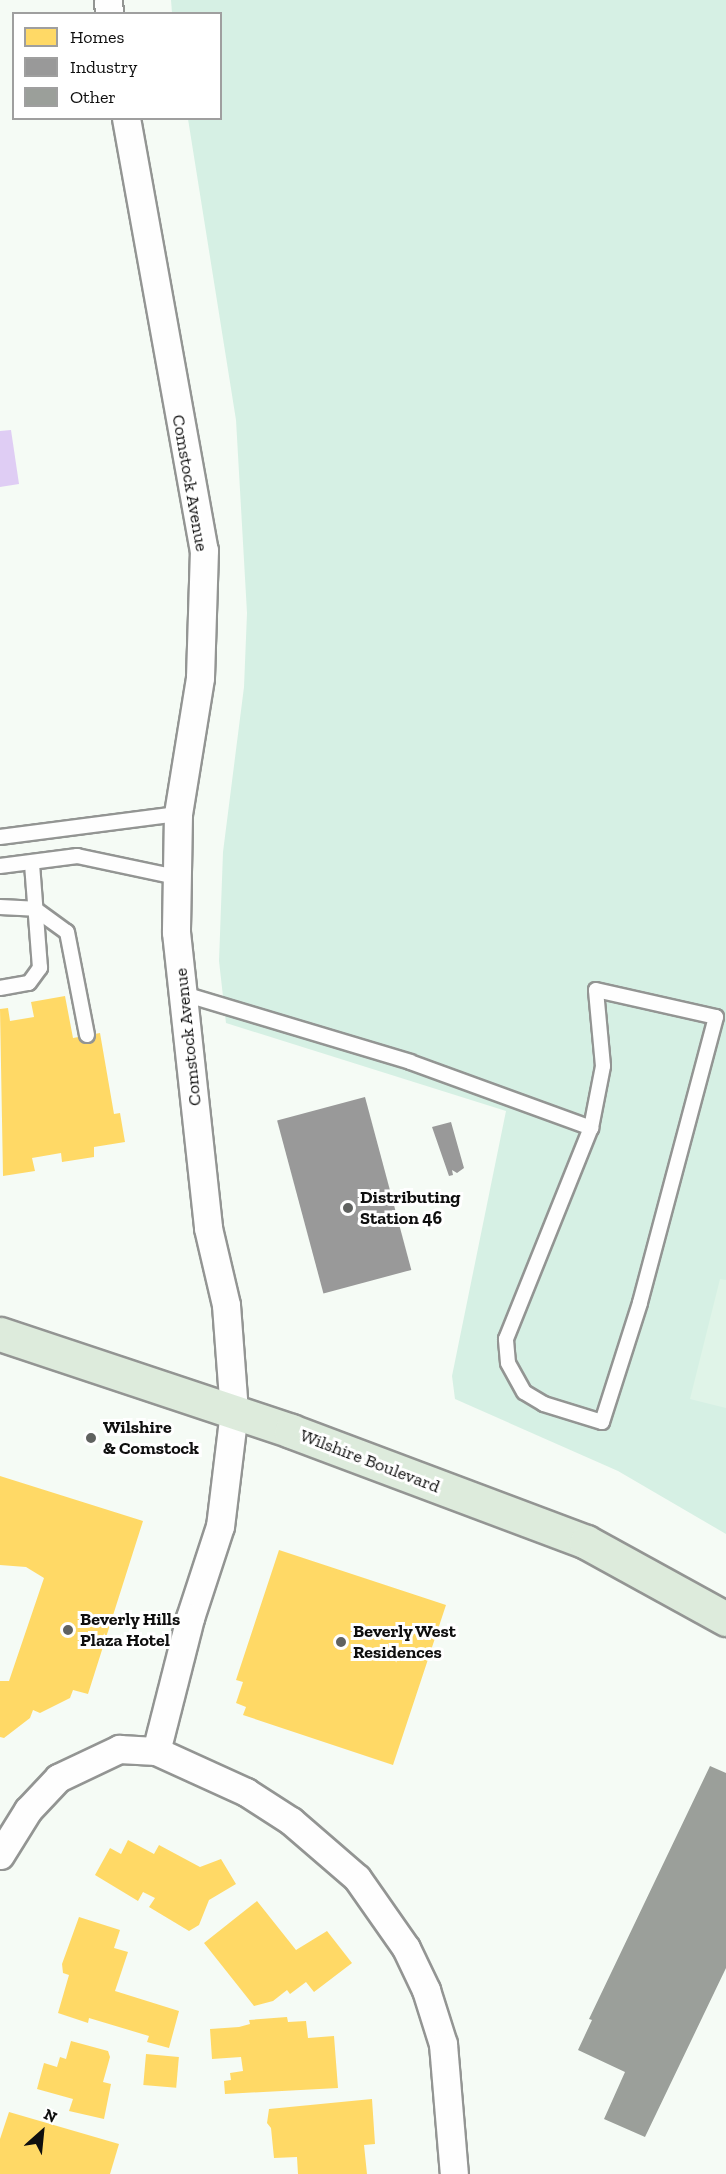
<!DOCTYPE html>
<html>
<head>
<meta charset="utf-8">
<style>
  body { margin:0 }
  #map { position:relative; width:726px; height:2174px; overflow:hidden; background:#f5fbf5; font-family:"Zilla Slab",serif }
  div>[style] { position:absolute }
  .green>* { inset:0; background:#d6f0e4 }
  .pitch>* { inset:0; background:#e0f4e8 }
  .water>* { inset:0; background:#dfcdf4 }
  .homes>* { inset:0; background:#ffd966; transform-origin:0 0 }
  .industry>* { inset:0; background:#999; transform-origin:0 0 }
  .building>* { inset:0; background:#9b9f9a }
  .roads { filter:drop-shadow(2px 0 #939593) drop-shadow(-2px 0 #939593) drop-shadow(0 2px #939593) drop-shadow(0 -2px #939593) }
  .service>* { height:14px; margin:-7px; padding:0 7px; transform-origin:7px; border-radius:7px; background:#fefefe }
  .minor>* { height:27px; margin:-13.5px; padding:0 13.5px; transform-origin:13.5px; border-radius:13.5px; background:#fefefe }
  .primary>* { height:33px; margin:-16.5px; padding:0 16.5px; transform-origin:16.5px; border-radius:16.5px; background:#ddebdc }
  .dots>* { width:16px; height:16px; translate:-50% -50%; box-sizing:border-box; border:3px solid #fff; border-radius:50% }
  span { translate:-50% -50%; white-space:nowrap; text-align:center; line-height:1.15; -webkit-text-stroke:6px #fff; paint-order:stroke }
  .street-label { font-size:18px; color:#0f0f0f }
  .poi-label { font-size:18px; color:#0f0f0f; font-weight:700 }
  .left { translate:0 -50%; text-align:left }
  .legend { position:absolute; left:12px; top:12px; width:210px; height:108px; box-sizing:border-box; background:#fff; border:2px solid #9f9f9f; margin:0; padding:8px 10px; list-style:none; font-size:18px; color:#0f0f0f }
  .legend li { display:flex; align-items:center; gap:12px; height:30px }
  .legend b { width:30px; border:2px solid #9f9f9f }
  .north { position:absolute; left:12px; top:2102px; width:60px; height:60px; -webkit-text-stroke:4px #fff; paint-order:stroke; rotate:27deg; font-size:16px; font-weight:700; line-height:24px; text-align:center; color:#0f0f0f }
  .north::after { content:''; display:block; margin:auto; width:21px; height:27px; background:#0f0f0f; clip-path:polygon(50% 0,100% 100%,50% 72%,0 100%) }
</style>
</head>
<body>
<div id="map">
  <div class="green">
    <i style="clip-path:polygon(171px 0,726px 0,726px 1534px,618px 1471px,455px 1399px,452px 1376px,506px 1111px,226px 1023px,219px 961px,223px 852px,244px 687px,247px 613px,236px 420px,188px 119px,220px 118px,220px 14px,172px 13px)"></i>
  </div>
  <div class="pitch">
    <i style="clip-path:polygon(720px 1279px,726px 1280px,726px 1408px,690px 1399px)"></i>
  </div>
  <div class="water">
    <i style="clip-path:polygon(11px 430px,19px 484px,0 487px,0 431px)"></i>
  </div>
  <div class="homes">
    <i style="clip-path:polygon(65px 996px,73px 1038px,100px 1033px,114px 1114px,120px 1113px,125px 1142px,94px 1147px,94px 1157px,62px 1162px,61px 1153px,32px 1158px,35px 1171px,3px 1176px,0 1009px,8px 1008px,10px 1021px,34px 1017px,31px 1002px)"></i>
    <i style="clip-path:polygon(0 1476px,143px 1521px,88px 1694px,73px 1690px,70px 1698px,40px 1713px,33px 1710px,30px 1718px,4px 1738px,0 1737px,0 1681px,9px 1681px,44px 1578px,26px 1567px,0 1565px)"></i>
    <i style="clip-path:polygon(279px 1550px,446px 1605px,393px 1765px,243px 1715px,246px 1707px,236px 1703px,243px 1682px,236px 1680px)"></i>
    <i style="clip-path:polygon(128px 1840px,154px 1854px,159px 1845px,200px 1867px,221px 1859px,236px 1884px,209px 1900px,199px 1925px,189px 1931px,149px 1907px,155px 1898px,143px 1892px,138px 1901px,95px 1875px,110px 1848px,121px 1854px)"></i>
    <i style="clip-path:polygon(257px 1901px,296px 1950px,327px 1931px,352px 1963px,314px 1992px,306px 1982px,290px 1994px,287px 1990px,273px 2001px,254px 2006px,204px 1943px)"></i>
    <i style="clip-path:polygon(79px 1917px,120px 1930px,114px 1948px,128px 1952px,115px 1991px,179px 2011px,169px 2048px,147px 2042px,149px 2036px,89px 2018px,88px 2023px,58px 2013px,69px 1975px,63px 1973px,62px 1964px)"></i>
    <i style="clip-path:polygon(287px 2017px,288px 2022px,306px 2021px,308px 2038px,334px 2036px,338px 2088px,225px 2094px,224px 2081px,231px 2080px,230px 2073px,243px 2071px,241px 2057px,212px 2059px,210px 2029px,239px 2027px,250px 2024px,249px 2020px)"></i>
    <i style="clip-path:polygon(71px 2041px,108px 2051px,110px 2057px,103px 2082px,111px 2084px,104px 2119px,69px 2111px,73px 2099px,37px 2089px,44px 2063px,57px 2067px,60px 2057px,66px 2059px)"></i>
    <i style="left:146px;top:2054px;width:33px;height:31px;rotate:5deg"></i>
    <i style="clip-path:polygon(372px 2099px,375px 2144px,364px 2145px,367px 2174px,298px 2174px,297px 2157px,274px 2158px,271px 2128px,267px 2123px,269px 2109px)"></i>
    <i style="clip-path:polygon(9px 2112px,119px 2144px,110px 2174px,0 2174px,0 2139px)"></i>
  </div>
  <div class="industry">
    <i style="left:365px;top:1097px;width:179px;height:91px;rotate:75deg"></i>
    <i style="clip-path:polygon(451px 1122px,464px 1168px,457px 1173px,452px 1170px,453px 1175px,449px 1176px,432px 1127px)"></i>
  </div>
  <div class="building">
    <i style="clip-path:polygon(710px 1766px,726px 1773px,726px 1968px,645px 2137px,604px 2119px,625px 2072px,578px 2050px,592px 2020px,589px 2019px)"></i>
  </div>
  <div class="roads">
    <div class="service">
      <i style="left:0;top:837px;width:179px;rotate:-7.4deg"></i>
      <i style="left:0;top:866px;width:78px;rotate:-7.4deg"></i>
      <i style="left:77px;top:856px;width:102px;rotate:11.9deg"></i>
      <i style="left:0;top:907px;width:35px;rotate:3deg"></i>
      <i style="left:35px;top:909px;width:39px;rotate:36deg"></i>
      <i style="left:67px;top:932px;width:105px;rotate:79deg"></i>
      <i style="left:0;top:988px;width:29px;rotate:-10deg"></i>
      <i style="left:29px;top:983px;width:19px;rotate:-54deg"></i>
      <i style="left:40px;top:968px;width:105px;rotate:-94.4deg"></i>
      <i style="left:184px;top:994px;width:236px;rotate:16.7deg"></i>
      <i style="left:410px;top:1062px;width:193px;rotate:20deg"></i>
      <i style="left:591px;top:1128px;width:63px;rotate:-79deg"></i>
      <i style="left:603px;top:1066px;width:76px;rotate:-95.3deg"></i>
      <i style="left:596px;top:990px;width:123px;rotate:12.7deg"></i>
      <i style="left:716px;top:1017px;width:296px;rotate:104.9deg"></i>
      <i style="left:640px;top:1303px;width:125px;rotate:107.7deg"></i>
      <i style="left:602px;top:1422px;width:61px;rotate:-162.8deg"></i>
      <i style="left:544px;top:1404px;width:23px;rotate:-149deg"></i>
      <i style="left:524px;top:1392px;width:33px;rotate:-119deg"></i>
      <i style="left:508px;top:1363px;width:24px;rotate:-95deg"></i>
      <i style="left:506px;top:1339px;width:227px;rotate:-68.1deg"></i>
    </div>
    <div class="minor">
      <i style="left:108px;top:0;width:14px;rotate:86deg"></i>
      <i style="left:126px;top:118px;width:439px;rotate:79.8deg"></i>
      <i style="left:204px;top:550px;width:128px;rotate:91.8deg"></i>
      <i style="left:200px;top:678px;width:138px;rotate:99.2deg"></i>
      <i style="left:178px;top:814px;width:118px;rotate:91deg"></i>
      <i style="left:176px;top:932px;width:298px;rotate:83.8deg"></i>
      <i style="left:208px;top:1228px;width:79px;rotate:76.8deg"></i>
      <i style="left:226px;top:1305px;width:106px;rotate:85.7deg"></i>
      <i style="left:234px;top:1411px;width:116px;rotate:96.9deg"></i>
      <i style="left:220px;top:1526px;width:97px;rotate:108.1deg"></i>
      <i style="left:190px;top:1618px;width:137px;rotate:104.3deg"></i>
      <i style="left:0;top:1855px;width:53px;rotate:-58.1deg"></i>
      <i style="left:28px;top:1810px;width:44px;rotate:-46.8deg"></i>
      <i style="left:58px;top:1778px;width:68px;rotate:-25.4deg"></i>
      <i style="left:119px;top:1749px;width:37px;rotate:3deg"></i>
      <i style="left:156px;top:1751px;width:99px;rotate:24.5deg"></i>
      <i style="left:246px;top:1792px;width:54px;rotate:32.8deg"></i>
      <i style="left:291px;top:1821px;width:87px;rotate:40.8deg"></i>
      <i style="left:357px;top:1878px;width:85px;rotate:55deg"></i>
      <i style="left:406px;top:1948px;width:47px;rotate:64.5deg"></i>
      <i style="left:426px;top:1990px;width:57px;rotate:72.5deg"></i>
      <i style="left:443px;top:2044px;width:130px;rotate:85.2deg"></i>
    </div>
    <div class="primary">
      <i style="left:0;top:1334px;width:307px;rotate:18.4deg"></i>
      <i style="left:291px;top:1431px;width:315px;rotate:20.6deg"></i>
      <i style="left:586px;top:1542px;width:160px;rotate:28.8deg"></i>
    </div>
  </div>
  <div class="dots">
    <i style="left:348px;top:1208px;background:#606260"></i>
    <i style="left:91px;top:1438px;background:#606260"></i>
    <i style="left:68px;top:1630px;background:#606260"></i>
    <i style="left:341px;top:1642px;background:#606260"></i>
  </div>
  <div class="street-label">
    <span style="left:190px;top:483px;rotate:80deg">Comstock Avenue</span>
    <span style="left:188px;top:1037px;rotate:-96deg">Comstock Avenue</span>
    <span style="left:370px;top:1461px;rotate:21deg">Wilshire Boulevard</span>
  </div>
  <div class="poi-label">
    <span class="left" style="left:360px;top:1208px">Distributing<br>Station 46</span>
    <span class="left" style="left:103px;top:1438px">Wilshire<br>&amp; Comstock</span>
    <span class="left" style="left:80px;top:1630px">Beverly Hills<br>Plaza Hotel</span>
    <span class="left" style="left:353px;top:1642px">Beverly West<br>Residences</span>
  </div>
  <ul class="legend">
  <li><b style="height:16px;background:#ffd966"></b>Homes</li>
  <li><b style="height:16px;background:#999"></b>Industry</li>
  <li><b style="height:16px;background:#9b9f9a"></b>Other</li>
  </ul>
  <div class="north">N</div>
</div>
</body>
</html>
